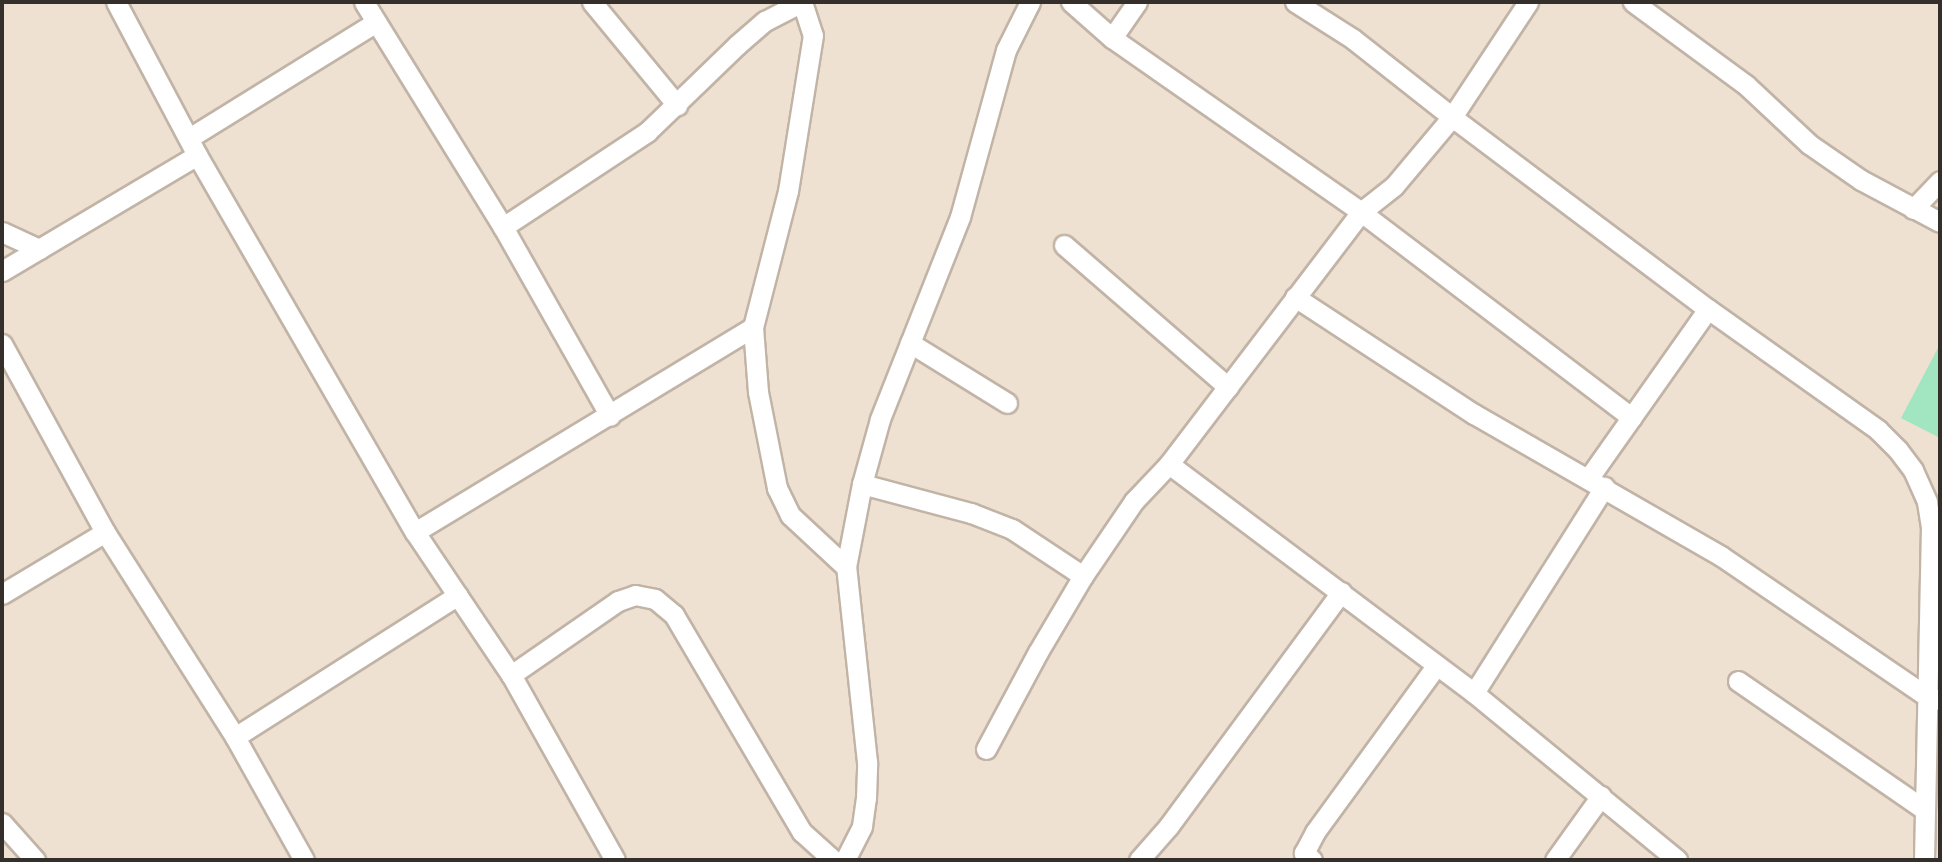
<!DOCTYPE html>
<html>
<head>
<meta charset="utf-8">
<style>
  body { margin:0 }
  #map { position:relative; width:1942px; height:862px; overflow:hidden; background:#eee1d2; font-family:Mulish,sans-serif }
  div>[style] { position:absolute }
  .green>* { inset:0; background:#a1e5c1 }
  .roads { filter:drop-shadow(2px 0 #c1b4a6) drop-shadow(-2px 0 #c1b4a6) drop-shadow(0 2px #c1b4a6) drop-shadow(0 -2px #c1b4a6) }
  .street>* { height:19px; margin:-9.5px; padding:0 9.5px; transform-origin:9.5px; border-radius:9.5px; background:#fff }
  span { translate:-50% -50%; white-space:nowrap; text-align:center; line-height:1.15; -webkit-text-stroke:7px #eee1d2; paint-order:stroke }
  .frame { position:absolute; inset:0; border:4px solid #342f2a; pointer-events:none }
</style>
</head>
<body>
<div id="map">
  <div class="green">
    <i style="clip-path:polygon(1939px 346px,1940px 346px,1940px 438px,1901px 418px)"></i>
  </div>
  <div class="roads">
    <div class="street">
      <i style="left:116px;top:2px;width:173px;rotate:62.1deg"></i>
      <i style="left:197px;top:155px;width:435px;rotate:60deg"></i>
      <i style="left:364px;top:2px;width:264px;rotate:58.3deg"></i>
      <i style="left:503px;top:227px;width:217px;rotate:60.5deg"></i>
      <i style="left:592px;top:2px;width:134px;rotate:50.5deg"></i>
      <i style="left:802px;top:2px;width:35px;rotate:72deg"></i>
      <i style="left:813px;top:35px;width:158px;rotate:99.1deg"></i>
      <i style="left:788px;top:191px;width:140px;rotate:104.4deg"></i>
      <i style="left:753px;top:327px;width:65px;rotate:85.6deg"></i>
      <i style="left:758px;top:392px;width:98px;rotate:78.8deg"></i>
      <i style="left:777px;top:488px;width:30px;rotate:64deg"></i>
      <i style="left:790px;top:515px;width:76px;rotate:42.9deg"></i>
      <i style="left:1071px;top:2px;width:55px;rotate:41.3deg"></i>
      <i style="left:1112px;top:38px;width:304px;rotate:34.9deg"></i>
      <i style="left:1361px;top:212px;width:340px;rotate:37.2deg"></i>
      <i style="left:1295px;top:2px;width:69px;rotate:32.5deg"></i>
      <i style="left:1353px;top:39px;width:126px;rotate:38.2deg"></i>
      <i style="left:1452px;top:117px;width:320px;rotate:36.9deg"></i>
      <i style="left:1708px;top:309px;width:209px;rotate:35.4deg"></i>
      <i style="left:1878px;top:430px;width:28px;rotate:45deg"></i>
      <i style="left:1898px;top:450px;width:25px;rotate:53deg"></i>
      <i style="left:1913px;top:470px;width:35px;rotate:66deg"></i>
      <i style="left:1927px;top:502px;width:24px;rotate:81deg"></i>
      <i style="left:1931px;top:526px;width:334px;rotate:91.2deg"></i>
      <i style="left:1633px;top:2px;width:140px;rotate:36.3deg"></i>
      <i style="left:1746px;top:85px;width:86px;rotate:43.1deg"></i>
      <i style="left:1809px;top:144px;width:63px;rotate:34.7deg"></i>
      <i style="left:1861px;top:180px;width:89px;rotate:28deg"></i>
      <i style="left:1112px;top:38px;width:44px;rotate:-55.2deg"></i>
      <i style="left:189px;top:138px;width:220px;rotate:-31.8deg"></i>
      <i style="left:1913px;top:209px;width:39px;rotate:-46deg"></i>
      <i style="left:503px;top:227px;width:173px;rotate:-33.4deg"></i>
      <i style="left:647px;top:132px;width:125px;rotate:-44deg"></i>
      <i style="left:737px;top:45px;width:37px;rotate:-41deg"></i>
      <i style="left:765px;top:21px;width:42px;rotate:-27.2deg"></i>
      <i style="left:2px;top:232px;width:41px;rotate:24.7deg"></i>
      <i style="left:1064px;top:245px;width:217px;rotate:40.9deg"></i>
      <i style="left:2px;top:271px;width:227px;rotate:-30.7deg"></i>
      <i style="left:1295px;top:297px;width:214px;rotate:33.2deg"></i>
      <i style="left:1474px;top:414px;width:285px;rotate:29.9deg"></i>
      <i style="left:1721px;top:556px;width:248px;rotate:34.3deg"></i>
      <i style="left:1926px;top:696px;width:15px;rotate:16deg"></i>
      <i style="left:910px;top:343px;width:114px;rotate:31.7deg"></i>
      <i style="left:2px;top:344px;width:214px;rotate:61.3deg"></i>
      <i style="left:105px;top:532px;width:243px;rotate:57.6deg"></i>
      <i style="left:235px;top:737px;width:141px;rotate:60.7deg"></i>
      <i style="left:1169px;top:464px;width:381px;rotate:36.9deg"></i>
      <i style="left:1474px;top:693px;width:263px;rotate:39.4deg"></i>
      <i style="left:1588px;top:479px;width:208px;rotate:-54.8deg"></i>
      <i style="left:862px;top:484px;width:113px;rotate:14.9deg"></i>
      <i style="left:971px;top:513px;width:44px;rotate:21.3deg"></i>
      <i style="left:1012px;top:529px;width:85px;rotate:33.5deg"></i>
      <i style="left:2px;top:594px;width:120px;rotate:-31deg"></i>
      <i style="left:511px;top:675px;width:130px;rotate:-34.7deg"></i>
      <i style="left:618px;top:601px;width:18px;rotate:-19deg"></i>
      <i style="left:635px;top:595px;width:20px;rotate:11deg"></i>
      <i style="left:655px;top:599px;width:25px;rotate:40deg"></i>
      <i style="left:674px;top:615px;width:252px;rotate:59.5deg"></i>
      <i style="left:802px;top:832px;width:42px;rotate:42.1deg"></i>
      <i style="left:1738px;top:681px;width:227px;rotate:34.6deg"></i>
      <i style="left:1474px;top:693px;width:244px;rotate:-57.7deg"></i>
      <i style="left:235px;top:737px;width:264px;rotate:-32.5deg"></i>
      <i style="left:986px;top:749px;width:110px;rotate:-61.8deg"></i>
      <i style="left:1038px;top:652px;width:88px;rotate:-59.4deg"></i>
      <i style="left:1083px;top:576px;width:91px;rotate:-55.8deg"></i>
      <i style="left:1134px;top:501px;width:51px;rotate:-46.6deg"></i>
      <i style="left:1169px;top:464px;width:317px;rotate:-52.7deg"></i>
      <i style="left:1361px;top:212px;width:42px;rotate:-38.2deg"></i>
      <i style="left:1394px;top:186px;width:90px;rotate:-50deg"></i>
      <i style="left:1452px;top:117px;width:138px;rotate:-56.5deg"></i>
      <i style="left:2px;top:823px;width:50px;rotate:48.3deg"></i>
      <i style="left:615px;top:860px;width:212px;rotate:-119.3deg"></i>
      <i style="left:511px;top:675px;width:172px;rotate:-123.9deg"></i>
      <i style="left:415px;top:532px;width:395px;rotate:-31.2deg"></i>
      <i style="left:845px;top:860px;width:38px;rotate:-63deg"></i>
      <i style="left:862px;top:826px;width:28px;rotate:-82deg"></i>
      <i style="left:866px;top:798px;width:36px;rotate:-88deg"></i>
      <i style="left:867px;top:762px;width:196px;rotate:-96.1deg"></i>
      <i style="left:846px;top:567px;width:85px;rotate:-79.1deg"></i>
      <i style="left:862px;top:484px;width:67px;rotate:-74.5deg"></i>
      <i style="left:880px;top:419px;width:217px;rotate:-68.4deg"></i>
      <i style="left:960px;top:217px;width:173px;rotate:-74.6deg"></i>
      <i style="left:1006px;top:50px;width:54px;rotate:-63.4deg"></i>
      <i style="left:1139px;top:860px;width:44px;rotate:-48.7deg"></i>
      <i style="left:1168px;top:827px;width:292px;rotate:-53.6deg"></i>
      <i style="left:1312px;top:860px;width:11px;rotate:-139deg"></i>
      <i style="left:1304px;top:853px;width:24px;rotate:-62deg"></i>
      <i style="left:1315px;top:832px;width:205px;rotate:-53.9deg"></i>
      <i style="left:1555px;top:860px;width:79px;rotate:-54.3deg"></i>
    </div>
  </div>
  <div class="frame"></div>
</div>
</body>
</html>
